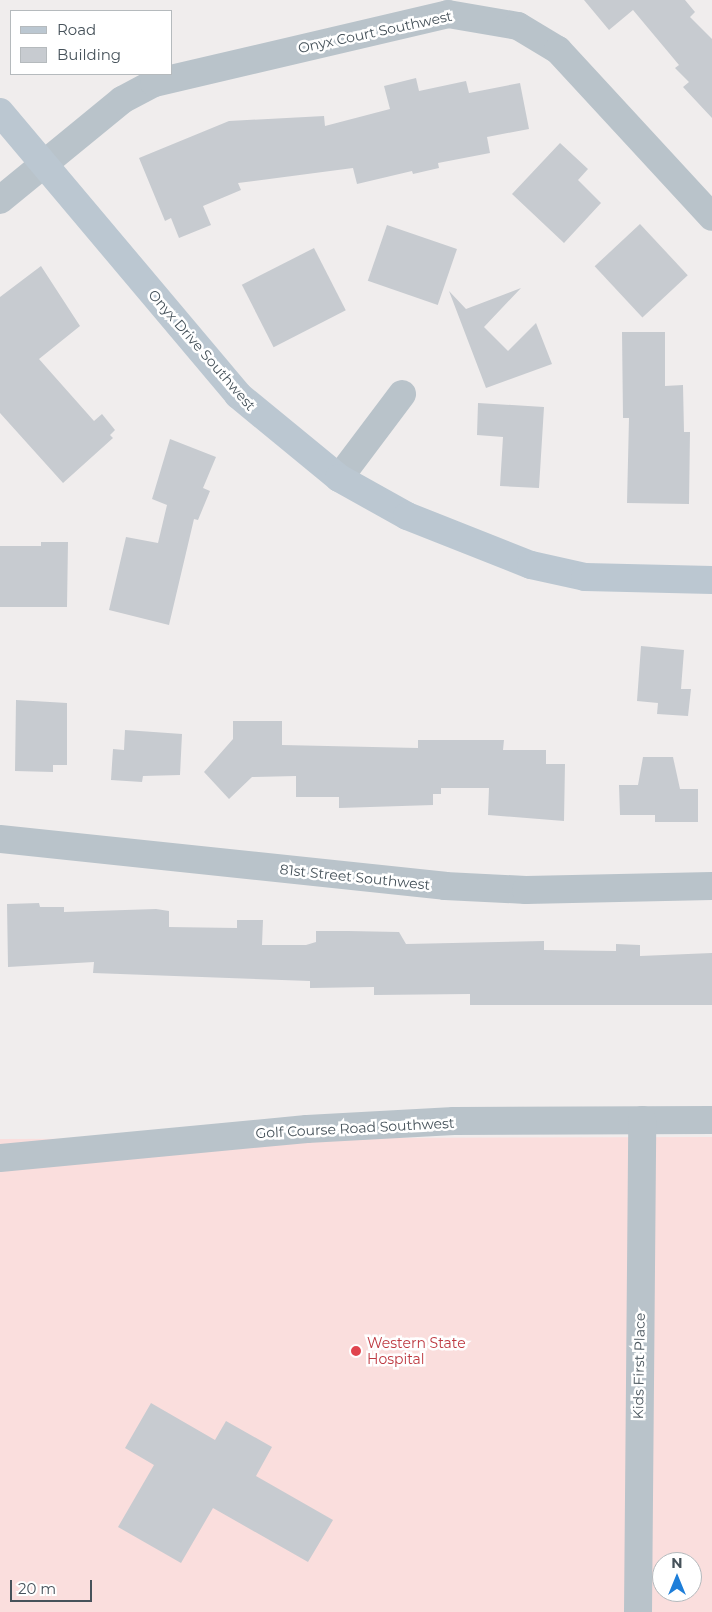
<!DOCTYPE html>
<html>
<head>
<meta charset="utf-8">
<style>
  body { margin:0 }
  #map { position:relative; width:712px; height:1612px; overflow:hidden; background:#f0eded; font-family:Montserrat,sans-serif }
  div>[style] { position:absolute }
  .medical>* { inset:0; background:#fadedd }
  .building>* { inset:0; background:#c7cbd0; transform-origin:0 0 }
  .street>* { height:28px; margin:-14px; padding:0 14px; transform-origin:14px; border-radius:14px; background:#b9c3ca }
  .secondary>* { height:28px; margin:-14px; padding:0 14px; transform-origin:14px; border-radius:14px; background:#bbc7d1 }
  .dots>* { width:14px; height:14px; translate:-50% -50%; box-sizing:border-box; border:2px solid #fff; border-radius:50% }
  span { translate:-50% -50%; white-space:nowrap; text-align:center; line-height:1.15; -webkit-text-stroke:5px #fff; paint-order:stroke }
  .street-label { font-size:14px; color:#46525a }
  .health-label { font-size:14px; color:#be3a42 }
  .left { translate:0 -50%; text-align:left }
  .legend { position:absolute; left:10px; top:10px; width:162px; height:65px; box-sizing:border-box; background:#fff; border:1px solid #b5babd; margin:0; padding:6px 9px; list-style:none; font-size:15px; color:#46525a }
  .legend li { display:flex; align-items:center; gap:10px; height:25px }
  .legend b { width:25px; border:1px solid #b5babd }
  .north { position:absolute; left:652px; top:1552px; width:50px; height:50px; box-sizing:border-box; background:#fff; border:1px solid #b5babd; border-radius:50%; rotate:0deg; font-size:14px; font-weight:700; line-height:20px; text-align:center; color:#46525a }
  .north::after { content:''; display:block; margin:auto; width:18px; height:22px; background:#1e7ed9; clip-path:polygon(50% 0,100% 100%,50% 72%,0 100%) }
  .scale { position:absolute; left:10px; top:1580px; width:82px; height:22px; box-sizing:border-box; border:2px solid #46525a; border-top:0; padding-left:6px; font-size:15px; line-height:18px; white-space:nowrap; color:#46525a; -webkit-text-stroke:4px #fff; paint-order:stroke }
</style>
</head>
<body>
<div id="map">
  <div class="medical">
    <i style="clip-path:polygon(evenodd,712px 1137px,712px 1612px,0 1612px,0 1139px,712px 1137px,662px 1562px,692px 1562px,692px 1592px,662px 1592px,662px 1562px)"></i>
  </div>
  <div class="building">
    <i style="clip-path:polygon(584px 0,685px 0,695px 12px,690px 17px,712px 39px,712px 118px,683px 87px,689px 82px,675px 68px,679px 65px,633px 10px,609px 30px)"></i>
    <i style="clip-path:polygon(416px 78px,419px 91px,466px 81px,469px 93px,520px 83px,529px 129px,487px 137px,490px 153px,438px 163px,439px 168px,413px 174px,412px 171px,357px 184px,353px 168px,238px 183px,241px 190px,203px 206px,211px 225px,179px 238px,171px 218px,165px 221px,139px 158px,229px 121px,324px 116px,325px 126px,390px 109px,384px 86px)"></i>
    <i style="clip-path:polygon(560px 143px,588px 169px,578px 180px,601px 203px,564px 243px,512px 194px)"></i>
    <i style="left:640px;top:224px;width:70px;height:62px;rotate:47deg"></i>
    <i style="left:387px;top:225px;width:74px;height:59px;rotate:19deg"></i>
    <i style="left:314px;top:248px;width:70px;height:81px;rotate:63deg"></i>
    <i style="clip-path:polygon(41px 266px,80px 326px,39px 359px,94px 421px,102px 414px,115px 430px,110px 435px,113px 438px,63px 483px,0 413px,0 297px)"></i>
    <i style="clip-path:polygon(521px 288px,484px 327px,508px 351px,536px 323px,552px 364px,486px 388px,449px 291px,466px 309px)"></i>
    <i style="clip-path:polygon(622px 332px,665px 332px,665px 386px,683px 385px,684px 432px,690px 432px,689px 504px,627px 503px,629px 418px,623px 418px)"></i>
    <i style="clip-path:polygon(478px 403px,544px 407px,539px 488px,500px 486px,503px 437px,477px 435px)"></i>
    <i style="clip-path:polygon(170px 439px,216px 457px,203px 488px,210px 491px,198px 520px,194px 519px,169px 625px,109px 610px,126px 537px,158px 543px,167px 505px,152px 499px)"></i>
    <i style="clip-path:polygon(41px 542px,68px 542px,67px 607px,0 607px,0 546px,41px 546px)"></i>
    <i style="clip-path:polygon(641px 646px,684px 650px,681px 689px,691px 689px,688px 716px,657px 714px,658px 703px,637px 701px)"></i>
    <i style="clip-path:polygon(16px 700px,67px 703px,67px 765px,53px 765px,53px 772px,15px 771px)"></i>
    <i style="clip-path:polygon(233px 721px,282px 721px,282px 745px,418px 748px,418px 740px,504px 740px,503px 750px,546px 750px,546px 764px,565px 764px,564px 821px,488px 815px,489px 788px,441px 788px,441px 794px,433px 794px,433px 805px,339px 808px,339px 797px,296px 797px,296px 776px,252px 777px,229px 799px,204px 772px,233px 739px)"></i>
    <i style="clip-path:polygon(125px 730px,182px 734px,180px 775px,143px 776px,142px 782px,111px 780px,113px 749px,124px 750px)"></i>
    <i style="clip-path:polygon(643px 757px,673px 757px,680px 789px,698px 789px,698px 822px,655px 822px,655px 815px,620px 815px,619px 785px,638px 785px)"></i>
    <i style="clip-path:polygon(39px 903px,40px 907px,64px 907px,64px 912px,156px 909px,169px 911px,169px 927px,237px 928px,237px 920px,263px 920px,262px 945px,306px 945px,316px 942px,316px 931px,348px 931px,399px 932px,406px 944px,544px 941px,544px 950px,616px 951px,616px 944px,640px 945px,640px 956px,712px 953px,712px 1005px,470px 1005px,470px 994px,374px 995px,374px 987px,310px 988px,310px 981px,93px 973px,94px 962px,8px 967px,7px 904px)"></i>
    <i style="clip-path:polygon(151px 1403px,215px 1440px,226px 1421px,272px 1447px,256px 1476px,333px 1520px,308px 1562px,213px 1508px,181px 1563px,118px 1527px,154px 1465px,125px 1448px)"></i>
  </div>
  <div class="street">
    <i style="left:0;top:200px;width:158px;rotate:-39.3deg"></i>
    <i style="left:122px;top:100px;width:36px;rotate:-28deg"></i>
    <i style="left:154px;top:83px;width:302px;rotate:-13.2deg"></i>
    <i style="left:448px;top:14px;width:71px;rotate:9.7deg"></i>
    <i style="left:518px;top:26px;width:47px;rotate:31deg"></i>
    <i style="left:558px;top:50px;width:227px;rotate:47.3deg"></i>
    <i style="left:339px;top:478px;width:105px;rotate:-53.1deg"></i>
    <i style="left:0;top:839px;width:447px;rotate:6deg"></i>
    <i style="left:445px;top:886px;width:81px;rotate:2.8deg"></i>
    <i style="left:526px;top:890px;width:186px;rotate:-1.2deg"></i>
    <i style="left:0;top:1158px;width:308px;rotate:-5.4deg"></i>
    <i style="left:307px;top:1129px;width:147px;rotate:-3.1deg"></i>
    <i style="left:454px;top:1121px;width:258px;rotate:-0.2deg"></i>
    <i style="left:638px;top:1612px;width:492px;rotate:-89.5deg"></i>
  </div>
  <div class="secondary">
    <i style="left:0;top:112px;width:370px;rotate:49.9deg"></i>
    <i style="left:238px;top:395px;width:131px;rotate:39.4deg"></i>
    <i style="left:339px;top:478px;width:78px;rotate:29.2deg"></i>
    <i style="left:407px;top:516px;width:133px;rotate:21.6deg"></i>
    <i style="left:531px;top:565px;width:55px;rotate:12.5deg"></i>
    <i style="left:585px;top:577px;width:127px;rotate:1.4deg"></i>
  </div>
  <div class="dots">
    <i style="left:356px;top:1351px;background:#e0444e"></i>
  </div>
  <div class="street-label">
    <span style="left:375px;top:32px;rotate:-12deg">Onyx Court Southwest</span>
    <span style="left:202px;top:350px;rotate:49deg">Onyx Drive Southwest</span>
    <span style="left:355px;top:877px;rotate:6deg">81st Street Southwest</span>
    <span style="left:355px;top:1128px;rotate:-3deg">Golf Course Road Southwest</span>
    <span style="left:639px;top:1366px;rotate:-89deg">Kids First Place</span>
  </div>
  <div class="health-label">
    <span class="left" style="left:367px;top:1351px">Western State<br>Hospital</span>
  </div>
  <ul class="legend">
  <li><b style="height:6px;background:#bbc7d1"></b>Road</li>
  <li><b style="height:14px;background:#c7cbd0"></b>Building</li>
  </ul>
  <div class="north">N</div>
  <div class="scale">20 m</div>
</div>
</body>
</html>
